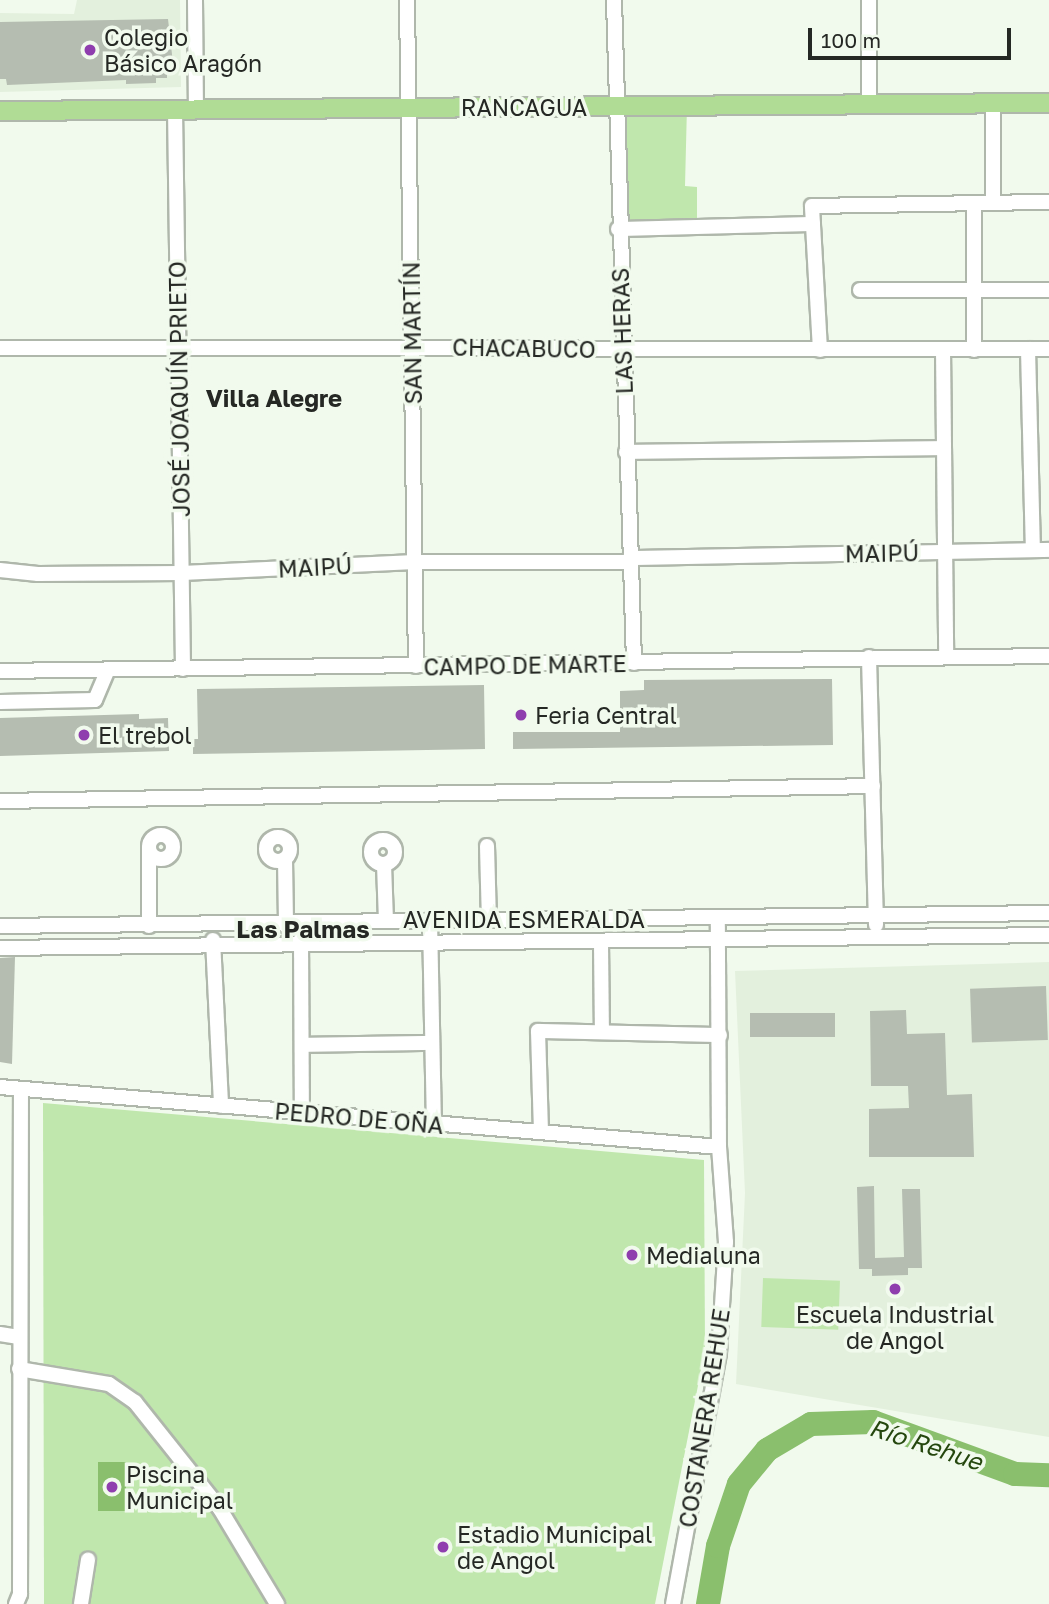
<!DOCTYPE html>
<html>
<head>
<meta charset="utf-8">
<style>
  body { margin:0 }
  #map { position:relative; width:1049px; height:1604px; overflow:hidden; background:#f1faed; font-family:"Golos Text",sans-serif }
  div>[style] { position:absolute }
  .built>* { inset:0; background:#e3f0dd }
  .green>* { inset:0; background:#c0e7ad; transform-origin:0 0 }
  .water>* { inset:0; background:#8abf6d; transform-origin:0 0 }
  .river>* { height:24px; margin:-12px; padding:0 12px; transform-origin:12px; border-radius:12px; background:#8abf6d }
  .building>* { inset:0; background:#b5bdb1; transform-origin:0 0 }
  .roads { filter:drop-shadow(2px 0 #afb7ab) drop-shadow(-2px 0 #afb7ab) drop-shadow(0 2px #afb7ab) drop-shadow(0 -2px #afb7ab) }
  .minor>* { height:14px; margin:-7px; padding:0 7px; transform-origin:7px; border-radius:7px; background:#fff }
  .minor>.ring { margin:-7px; padding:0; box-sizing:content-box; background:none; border:14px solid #fff; border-radius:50% }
  .major>* { height:18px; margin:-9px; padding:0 9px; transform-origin:9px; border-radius:9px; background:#b0dc95 }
  .dots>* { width:19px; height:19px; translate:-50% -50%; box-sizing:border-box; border:4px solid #f1faed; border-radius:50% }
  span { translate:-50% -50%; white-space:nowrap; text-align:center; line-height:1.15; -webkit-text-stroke:7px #f1faed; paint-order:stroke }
  .poi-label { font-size:23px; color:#252824 }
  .left { translate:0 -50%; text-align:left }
  .street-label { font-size:23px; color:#252824 }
  .neighbourhood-label { font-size:24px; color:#252824; font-weight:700 }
  .water-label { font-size:24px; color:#25470e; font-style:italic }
  .scale { position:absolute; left:808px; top:28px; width:203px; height:32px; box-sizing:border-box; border:4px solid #252824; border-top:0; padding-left:9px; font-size:21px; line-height:24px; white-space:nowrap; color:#252824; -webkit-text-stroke:5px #f1faed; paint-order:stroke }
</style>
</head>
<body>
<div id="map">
  <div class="built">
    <i style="clip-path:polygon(77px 0,180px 0,181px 87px,0 92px,0 13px,74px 14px)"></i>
    <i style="clip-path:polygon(1049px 962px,1049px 1437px,736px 1384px,745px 1193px,735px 971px)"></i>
  </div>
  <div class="green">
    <i style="clip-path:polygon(687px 106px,685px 186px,697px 187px,697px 220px,622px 220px,617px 107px)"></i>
    <i style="clip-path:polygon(43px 1103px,704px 1160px,705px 1350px,655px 1604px,44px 1604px)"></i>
    <i style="left:763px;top:1278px;width:77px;height:49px;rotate:2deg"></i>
  </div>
  <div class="water">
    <i style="left:98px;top:1462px;width:28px;height:49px"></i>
  </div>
  <div class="river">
    <i style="left:708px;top:1604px;width:59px;rotate:-80.2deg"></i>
    <i style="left:718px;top:1546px;width:65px;rotate:-71.3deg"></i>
    <i style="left:739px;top:1484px;width:44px;rotate:-50.5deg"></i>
    <i style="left:767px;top:1450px;width:51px;rotate:-30.6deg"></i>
    <i style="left:811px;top:1424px;width:62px;rotate:-1.8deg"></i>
    <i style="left:873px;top:1422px;width:151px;rotate:20.1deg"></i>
    <i style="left:1015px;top:1474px;width:34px;rotate:2deg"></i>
  </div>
  <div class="building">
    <i style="clip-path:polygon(168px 19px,173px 63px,167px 63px,167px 78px,156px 78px,156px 83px,126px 84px,126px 80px,7px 85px,6px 79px,0 79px,0 22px)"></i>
    <i style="clip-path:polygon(832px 679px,833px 745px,513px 749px,513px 732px,620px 732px,620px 691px,644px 690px,644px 680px)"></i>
    <i style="clip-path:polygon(484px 685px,485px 749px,193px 754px,193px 739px,198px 739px,197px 689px)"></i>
    <i style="clip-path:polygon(139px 714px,139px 719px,168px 718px,169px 751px,0 756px,0 718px)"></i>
    <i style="clip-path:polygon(15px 957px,12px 1064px,0 1062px,0 958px)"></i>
    <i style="left:1046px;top:986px;width:54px;height:76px;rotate:88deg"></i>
    <i style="clip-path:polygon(906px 1010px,907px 1034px,945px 1033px,947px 1095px,972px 1094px,974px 1157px,869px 1157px,869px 1109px,909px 1108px,908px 1086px,871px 1086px,870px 1011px)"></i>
    <i style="left:835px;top:1013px;width:24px;height:85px;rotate:90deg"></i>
    <i style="clip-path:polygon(874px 1186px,875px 1258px,904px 1257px,902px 1189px,920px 1189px,922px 1268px,908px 1268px,908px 1275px,872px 1276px,872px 1269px,859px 1269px,857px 1187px)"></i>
  </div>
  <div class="roads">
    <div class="minor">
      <i style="left:195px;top:0;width:109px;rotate:89.5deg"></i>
      <i style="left:407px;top:0;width:666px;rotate:89.23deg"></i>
      <i style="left:614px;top:0;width:663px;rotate:88.27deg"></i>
      <i style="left:869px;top:0;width:104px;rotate:90deg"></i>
      <i style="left:175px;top:109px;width:560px;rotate:89.18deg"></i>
      <i style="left:993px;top:203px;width:100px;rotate:-90deg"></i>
      <i style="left:618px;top:229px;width:195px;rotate:-1.5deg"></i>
      <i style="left:860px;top:290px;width:189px"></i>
      <i style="left:0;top:348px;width:1049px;rotate:0.05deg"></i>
      <i style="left:943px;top:349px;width:308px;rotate:89.4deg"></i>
      <i style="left:1028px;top:349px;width:201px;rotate:88.6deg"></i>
      <i style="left:820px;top:350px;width:144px;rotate:-93.2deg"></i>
      <i style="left:812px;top:206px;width:237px;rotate:-1deg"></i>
      <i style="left:974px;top:350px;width:147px;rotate:-90deg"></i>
      <i style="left:626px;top:452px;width:317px;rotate:-0.7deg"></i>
      <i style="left:630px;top:558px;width:419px;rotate:-1.1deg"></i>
      <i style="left:0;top:570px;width:38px;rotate:6deg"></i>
      <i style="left:38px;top:574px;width:144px;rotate:-0.4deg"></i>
      <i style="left:182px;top:573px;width:233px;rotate:-2.7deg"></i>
      <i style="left:415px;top:562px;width:215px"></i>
      <i style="left:869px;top:657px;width:268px;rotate:88.5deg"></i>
      <i style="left:0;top:671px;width:1049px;rotate:-0.82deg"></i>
      <i style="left:0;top:702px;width:95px;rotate:-1.2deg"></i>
      <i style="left:95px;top:700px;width:33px;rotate:-67deg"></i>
      <i style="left:0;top:801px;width:873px;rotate:-0.98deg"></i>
      <i class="ring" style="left:149px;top:835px;width:10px;height:10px"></i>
      <i class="ring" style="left:266px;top:837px;width:10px;height:10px"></i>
      <i class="ring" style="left:371px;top:840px;width:10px;height:10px"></i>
      <i style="left:487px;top:846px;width:74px;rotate:88.5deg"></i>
      <i style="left:149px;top:848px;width:78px;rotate:90deg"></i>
      <i style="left:285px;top:859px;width:67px;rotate:89.1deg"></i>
      <i style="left:384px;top:864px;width:56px;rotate:88deg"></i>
      <i style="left:430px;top:920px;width:204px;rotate:88.9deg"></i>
      <i style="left:0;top:926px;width:1049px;rotate:-0.71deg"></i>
      <i style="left:301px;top:939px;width:174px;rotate:89.7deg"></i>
      <i style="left:213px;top:940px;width:166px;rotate:87.2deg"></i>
      <i style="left:601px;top:943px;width:89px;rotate:89.4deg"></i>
      <i style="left:0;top:948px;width:1049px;rotate:-0.71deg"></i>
      <i style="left:302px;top:1045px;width:129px;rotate:-0.9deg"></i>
      <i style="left:0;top:1087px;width:721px;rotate:4.77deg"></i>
      <i style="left:541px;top:1132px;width:101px;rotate:-91.7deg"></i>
      <i style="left:538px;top:1031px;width:182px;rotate:1.3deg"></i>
      <i style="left:0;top:1334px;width:19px;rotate:9deg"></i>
      <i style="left:19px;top:1369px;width:91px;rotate:9.5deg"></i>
      <i style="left:109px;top:1384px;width:32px;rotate:35deg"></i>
      <i style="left:135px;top:1402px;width:137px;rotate:51.5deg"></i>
      <i style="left:220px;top:1509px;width:111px;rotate:59deg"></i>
      <i style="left:16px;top:1604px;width:11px;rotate:-68deg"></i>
      <i style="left:20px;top:1594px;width:504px;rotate:-89.89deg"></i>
      <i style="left:81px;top:1604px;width:45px;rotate:-81deg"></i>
      <i style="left:673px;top:1604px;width:255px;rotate:-79.6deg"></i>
      <i style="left:719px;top:1353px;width:111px;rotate:-86.4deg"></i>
      <i style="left:726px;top:1242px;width:95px;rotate:-94.2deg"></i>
      <i style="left:719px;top:1147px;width:229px;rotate:-90.3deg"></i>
    </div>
    <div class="major">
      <i style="left:0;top:111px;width:1049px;rotate:-0.44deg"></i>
    </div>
  </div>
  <div class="dots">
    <i style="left:90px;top:50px;background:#8f3eae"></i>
    <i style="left:521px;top:715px;background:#8f3eae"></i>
    <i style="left:84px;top:735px;background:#8f3eae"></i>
    <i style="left:632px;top:1255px;background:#8f3eae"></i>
    <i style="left:895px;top:1289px;background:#8f3eae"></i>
    <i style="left:112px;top:1487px;background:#8f3eae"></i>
    <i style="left:443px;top:1547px;background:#8f3eae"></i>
  </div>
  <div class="poi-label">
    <span class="left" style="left:104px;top:50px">Colegio<br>Básico Aragón</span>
    <span class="left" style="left:535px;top:715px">Feria Central</span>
    <span class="left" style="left:98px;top:735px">El trebol</span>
    <span class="left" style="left:646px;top:1255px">Medialuna</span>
    <span style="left:895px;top:1327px">Escuela Industrial<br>de Angol</span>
    <span class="left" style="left:126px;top:1487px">Piscina<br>Municipal</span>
    <span class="left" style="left:457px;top:1547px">Estadio Municipal<br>de Angol</span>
  </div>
  <div class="street-label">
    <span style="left:524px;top:107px">RANCAGUA</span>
    <span style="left:622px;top:331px;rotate:-92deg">LAS HERAS</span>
    <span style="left:412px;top:333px;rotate:-91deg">SAN MARTÍN</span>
    <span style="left:524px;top:348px;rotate:1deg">CHACABUCO</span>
    <span style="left:179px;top:389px;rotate:-91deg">JOSÉ JOAQUÍN PRIETO</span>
    <span style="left:882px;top:553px;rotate:-1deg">MAIPÚ</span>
    <span style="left:315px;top:567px;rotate:-3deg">MAIPÚ</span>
    <span style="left:525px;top:665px;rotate:-1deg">CAMPO DE MARTE</span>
    <span style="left:524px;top:919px">AVENIDA ESMERALDA</span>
    <span style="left:359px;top:1118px;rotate:5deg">PEDRO DE OÑA</span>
    <span style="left:704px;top:1418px;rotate:-81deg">COSTANERA REHUE</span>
  </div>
  <div class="neighbourhood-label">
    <span style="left:274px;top:398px">Villa Alegre</span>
    <span style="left:303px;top:929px">Las Palmas</span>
  </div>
  <div class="water-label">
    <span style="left:926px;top:1444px;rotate:18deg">Río Rehue</span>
  </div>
  <div class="scale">100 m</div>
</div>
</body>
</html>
